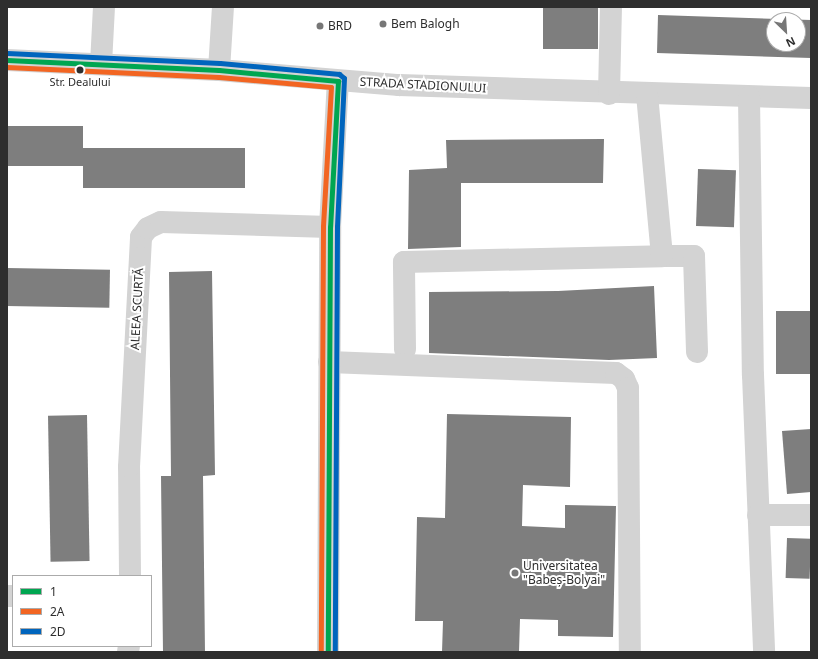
<!DOCTYPE html>
<html>
<head>
<meta charset="utf-8">
<style>
  body { margin:0 }
  #map { position:relative; width:818px; height:659px; overflow:hidden; background:#fff; font-family:"Noto Sans",sans-serif }
  div>[style] { position:absolute }
  .building>* { inset:0; background:#7e7e7e; transform-origin:0 0 }
  .minor>* { height:22px; margin:-11px; padding:0 11px; transform-origin:11px; border-radius:11px; background:#d3d3d3 }
  .bus-1>* { height:5px; margin:-2.5px; padding:0 2.5px; transform-origin:2.5px; border-radius:2.5px; background:#00a651 }
  .bus-2>* { height:5px; margin:-2.5px; padding:0 2.5px; transform-origin:2.5px; border-radius:2.5px; background:#f26522 }
  .bus-3>* { height:5px; margin:-2.5px; padding:0 2.5px; transform-origin:2.5px; border-radius:2.5px; background:#0065bd }
  .dots>* { width:11px; height:11px; translate:-50% -50%; box-sizing:border-box; border:2px solid #fff; border-radius:50% }
  span { translate:-50% -50%; white-space:nowrap; text-align:center; line-height:1.15; -webkit-text-stroke:4px #fff; paint-order:stroke }
  .bus-label { font-size:11px; color:#2e2e2e }
  .poi-label { font-size:12px; color:#2e2e2e }
  .left { translate:0 -50%; text-align:left }
  .street-label { font-size:12px; color:#2e2e2e }
  .frame { position:absolute; inset:0; border:8px solid #2e2e2e; pointer-events:none }
  .legend { position:absolute; left:12px; top:575px; width:140px; height:72px; box-sizing:border-box; background:#fff; border:1px solid #ababab; margin:0; padding:5px 7px; list-style:none; font-size:12px; color:#2e2e2e }
  .legend li { display:flex; align-items:center; gap:8px; height:20px }
  .legend b { width:20px; border:1px solid #ababab }
  .north { position:absolute; left:766px; top:12px; width:40px; height:40px; box-sizing:border-box; background:#fff; border:1px solid #ababab; border-radius:50%; rotate:155deg; font-size:11px; font-weight:700; line-height:16px; text-align:center; color:#2e2e2e }
  .north::after { content:''; display:block; margin:auto; width:14px; height:18px; background:#777; clip-path:polygon(50% 0,100% 100%,50% 72%,0 100%) }
</style>
</head>
<body>
<div id="map">
  <div class="building">
    <i style="left:543px;top:7px;width:55px;height:42px"></i>
    <i style="clip-path:polygon(evenodd,658px 15px,811px 20px,811px 58px,657px 53px,658px 15px,774px 20px,798px 20px,798px 44px,774px 44px,774px 20px)"></i>
    <i style="left:83px;top:126px;width:40px;height:76px;rotate:90deg"></i>
    <i style="clip-path:polygon(604px 139px,603px 183px,461px 183px,461px 247px,408px 249px,409px 170px,447px 168px,446px 140px)"></i>
    <i style="left:245px;top:148px;width:40px;height:162px;rotate:90deg"></i>
    <i style="left:698px;top:169px;width:38px;height:57px;rotate:2deg"></i>
    <i style="left:7px;top:268px;width:103px;height:38px;rotate:1deg"></i>
    <i style="clip-path:polygon(212px 271px,215px 475px,203px 476px,205px 652px,163px 652px,161px 476px,171px 476px,169px 272px)"></i>
    <i style="clip-path:polygon(654px 286px,657px 358px,609px 360px,429px 353px,429px 292px,558px 291px)"></i>
    <i style="left:811px;top:311px;width:63px;height:35px;rotate:90deg"></i>
    <i style="clip-path:polygon(447px 414px,571px 417px,570px 487px,523px 485px,522px 526px,565px 528px,565px 505px,616px 506px,613px 637px,558px 636px,558px 620px,520px 619px,519px 652px,442px 652px,443px 621px,415px 621px,417px 517px,445px 518px)"></i>
    <i style="left:87px;top:415px;width:146px;height:39px;rotate:89deg"></i>
    <i style="clip-path:polygon(811px 429px,811px 492px,787px 494px,782px 431px)"></i>
    <i style="left:787px;top:538px;width:24px;height:40px;rotate:2deg"></i>
  </div>
  <div class="minor">
    <i style="left:7px;top:60px;width:212px;rotate:2.7deg"></i>
    <i style="left:219px;top:70px;width:181px;rotate:4.8deg"></i>
    <i style="left:399px;top:85px;width:412px;rotate:1.8deg"></i>
    <i style="left:101px;top:64px;width:57px;rotate:-87deg"></i>
    <i style="left:219px;top:70px;width:63px;rotate:-86.4deg"></i>
    <i style="left:609px;top:94px;width:87px;rotate:-88.7deg"></i>
    <i style="left:749px;top:97px;width:278px;rotate:89.2deg"></i>
    <i style="left:753px;top:375px;width:277px;rotate:87.7deg"></i>
    <i style="left:662px;top:256px;width:32px"></i>
    <i style="left:694px;top:256px;width:96px;rotate:88.2deg"></i>
    <i style="left:405px;top:349px;width:87px;rotate:-90.7deg"></i>
    <i style="left:404px;top:262px;width:258px;rotate:-1.3deg"></i>
    <i style="left:662px;top:256px;width:162px;rotate:-95.3deg"></i>
    <i style="left:329px;top:362px;width:287px;rotate:2.2deg"></i>
    <i style="left:616px;top:373px;width:10px;rotate:37deg"></i>
    <i style="left:624px;top:379px;width:10px;rotate:66deg"></i>
    <i style="left:628px;top:388px;width:264px;rotate:89.6deg"></i>
    <i style="left:758px;top:515px;width:53px"></i>
    <i style="left:130px;top:576px;width:109px;rotate:-90.5deg"></i>
    <i style="left:129px;top:467px;width:230px;rotate:-87deg"></i>
    <i style="left:141px;top:237px;width:11px;rotate:-52deg"></i>
    <i style="left:148px;top:228px;width:14px;rotate:-25deg"></i>
    <i style="left:161px;top:222px;width:169px;rotate:1.7deg"></i>
    <i style="left:7px;top:596px;width:6px"></i>
    <i style="left:128px;top:652px;width:6px;rotate:-81deg"></i>
    <i style="left:328px;top:652px;width:425px;rotate:-89.7deg"></i>
    <i style="left:330px;top:227px;width:146px;rotate:-86.9deg"></i>
  </div>
  <div class="bus-1">
    <i style="left:7px;top:60px;width:212px;rotate:2.7deg"></i>
    <i style="left:219px;top:70px;width:120px;rotate:5.3deg"></i>
    <i style="left:338px;top:81px;width:146px;rotate:93.1deg"></i>
    <i style="left:330px;top:227px;width:425px;rotate:90.3deg"></i>
  </div>
  <div class="bus-2">
    <i style="left:7px;top:67px;width:212px;rotate:2.7deg"></i>
    <i style="left:219px;top:77px;width:112px;rotate:5.1deg"></i>
    <i style="left:331px;top:87px;width:140px;rotate:93.3deg"></i>
    <i style="left:323px;top:227px;width:425px;rotate:90.3deg"></i>
  </div>
  <div class="bus-3">
    <i style="left:7px;top:53px;width:213px;rotate:2.7deg"></i>
    <i style="left:220px;top:63px;width:120px;rotate:5.3deg"></i>
    <i style="left:339px;top:74px;width:6px;rotate:39deg"></i>
    <i style="left:344px;top:78px;width:149px;rotate:92.7deg"></i>
    <i style="left:337px;top:227px;width:425px;rotate:90.3deg"></i>
  </div>
  <div class="dots">
    <i style="left:383px;top:24px;background:#777"></i>
    <i style="left:320px;top:26px;background:#777"></i>
    <i style="left:80px;top:70px;background:#2e2e2e"></i>
    <i style="left:515px;top:573px;background:#777"></i>
  </div>
  <div class="bus-label">
    <span style="left:80px;top:82px">Str. Dealului</span>
  </div>
  <div class="poi-label">
    <span class="left" style="left:391px;top:24px">Bem Balogh</span>
    <span class="left" style="left:328px;top:26px">BRD</span>
    <span class="left" style="left:523px;top:573px">Universitatea<br>"Babeș-Bolyai"</span>
  </div>
  <div class="street-label">
    <span style="left:423px;top:85px;rotate:3deg">STRADA STADIONULUI</span>
    <span style="left:137px;top:309px;rotate:-87deg">ALEEA SCURTĂ</span>
  </div>
  <div class="frame"></div>
  <ul class="legend">
  <li><b style="height:5px;background:#00a651"></b>1</li>
  <li><b style="height:5px;background:#f26522"></b>2A</li>
  <li><b style="height:5px;background:#0065bd"></b>2D</li>
  </ul>
  <div class="north">N</div>
</div>
</body>
</html>
